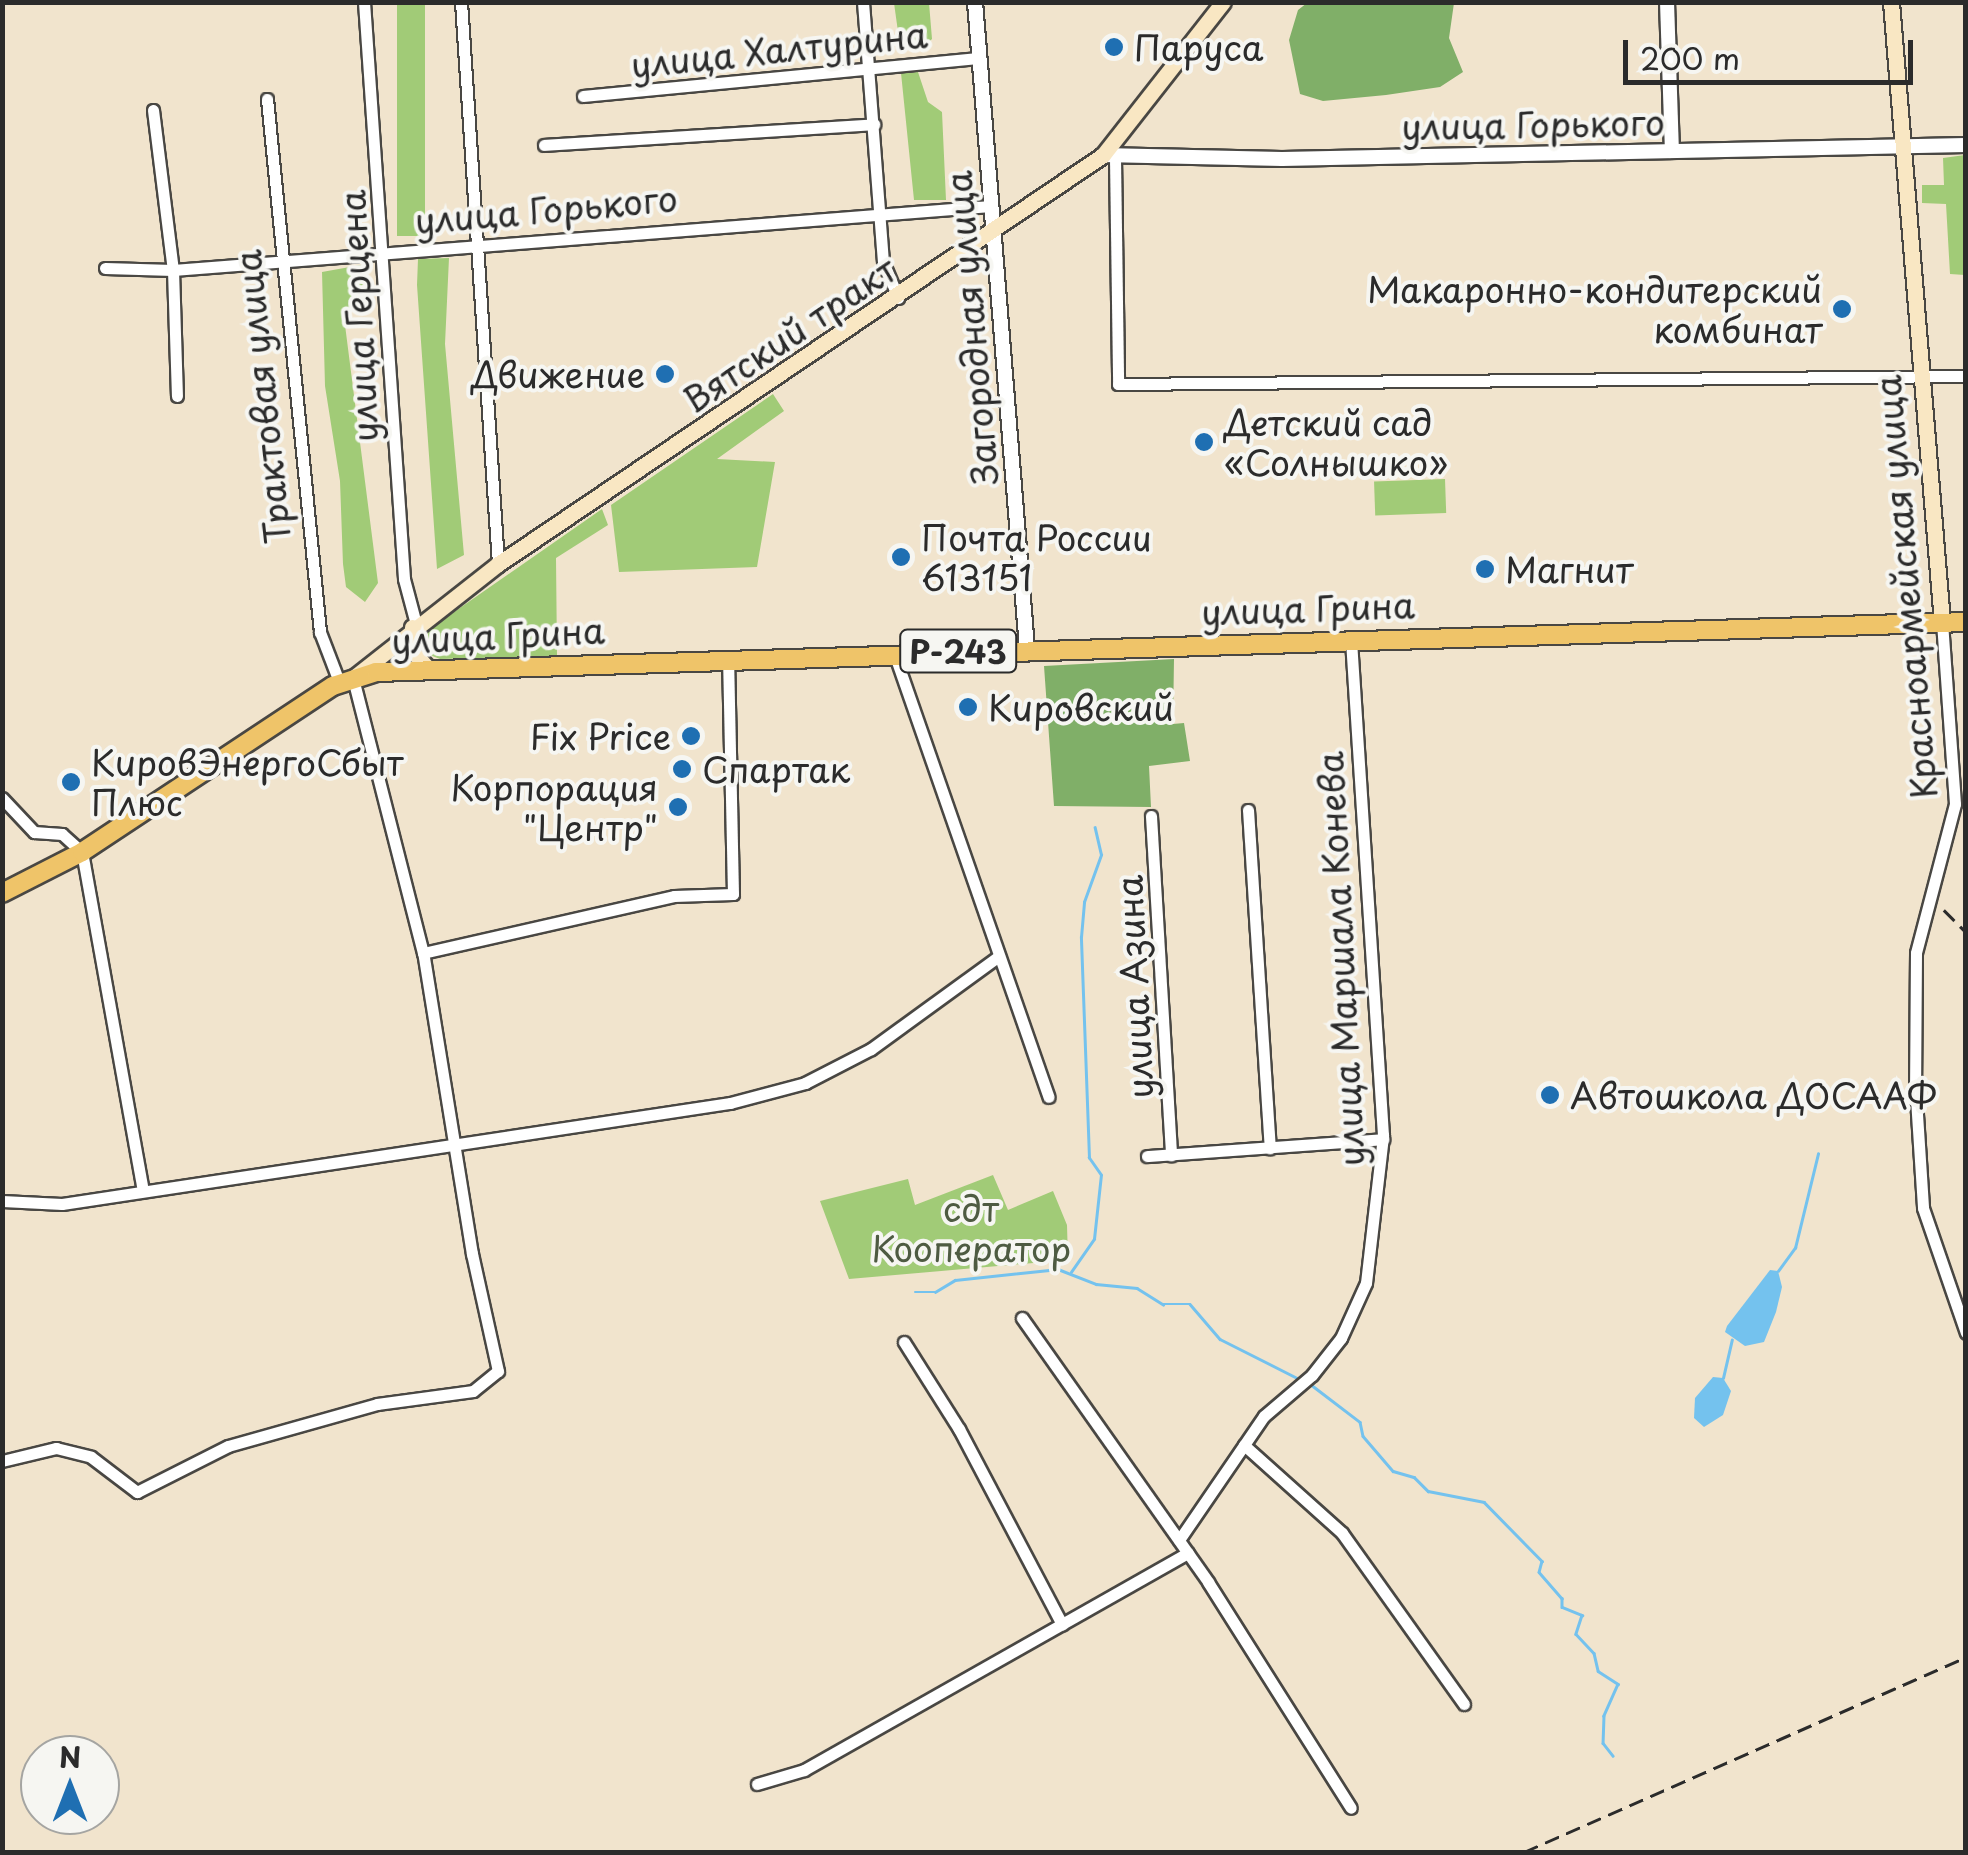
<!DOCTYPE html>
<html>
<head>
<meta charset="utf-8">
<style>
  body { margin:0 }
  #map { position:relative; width:1968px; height:1855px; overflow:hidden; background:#f1e4cd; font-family:"Playpen Sans",sans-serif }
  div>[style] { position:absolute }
  .green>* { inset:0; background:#a1cb77; transform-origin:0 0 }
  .forest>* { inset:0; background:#80af68 }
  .water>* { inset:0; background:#74c2ee }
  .stream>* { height:2.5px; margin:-1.25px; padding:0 1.25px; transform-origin:1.25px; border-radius:1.25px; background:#74c2ee }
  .roads { filter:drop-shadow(2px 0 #494743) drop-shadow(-2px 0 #494743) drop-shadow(0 2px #494743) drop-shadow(0 -2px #494743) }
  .minor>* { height:11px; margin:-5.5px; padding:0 5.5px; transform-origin:5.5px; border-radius:5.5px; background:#fff }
  .tertiary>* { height:14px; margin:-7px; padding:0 7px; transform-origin:7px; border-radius:7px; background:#fff }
  .secondary>* { height:15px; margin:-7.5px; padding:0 7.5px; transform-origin:7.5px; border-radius:7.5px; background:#f9e7c3 }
  .trunk>* { height:18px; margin:-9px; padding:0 9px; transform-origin:9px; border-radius:9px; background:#efc469 }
  .rail>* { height:2.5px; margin-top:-1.25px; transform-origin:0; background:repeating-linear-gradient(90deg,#2b2b2b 0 15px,transparent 0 23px) }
  .dots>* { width:28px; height:28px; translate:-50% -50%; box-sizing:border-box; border:5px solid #f6f6f2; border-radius:50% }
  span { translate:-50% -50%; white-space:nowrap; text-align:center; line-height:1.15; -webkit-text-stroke:8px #f6f6f2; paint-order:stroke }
  .shield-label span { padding:2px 8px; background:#f6f6f2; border:2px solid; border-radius:8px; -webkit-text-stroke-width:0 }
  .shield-label { font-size:32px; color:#2b2b2b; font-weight:700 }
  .poi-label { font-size:35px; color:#2b2b2b }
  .left { translate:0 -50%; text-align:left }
  .right { translate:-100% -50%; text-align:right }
  .street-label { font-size:35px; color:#2b2b2b }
  .park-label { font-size:35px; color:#4e5b42 }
  .frame { position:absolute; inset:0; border:5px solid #2b2b2b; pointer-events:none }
  .north { position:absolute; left:20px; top:1735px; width:100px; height:100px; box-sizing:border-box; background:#f6f6f2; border:2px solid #a5a5a2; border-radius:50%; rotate:0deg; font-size:28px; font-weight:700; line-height:40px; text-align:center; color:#2b2b2b }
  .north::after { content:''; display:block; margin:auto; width:35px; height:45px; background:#1f6fb2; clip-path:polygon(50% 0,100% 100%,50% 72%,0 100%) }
  .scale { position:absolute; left:1623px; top:40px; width:290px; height:45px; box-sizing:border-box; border:5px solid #2b2b2b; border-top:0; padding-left:12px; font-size:30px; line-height:35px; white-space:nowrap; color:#2b2b2b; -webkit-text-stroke:8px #f6f6f2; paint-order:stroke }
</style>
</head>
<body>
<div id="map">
  <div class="green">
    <i style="left:397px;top:3px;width:28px;height:233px"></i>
    <i style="clip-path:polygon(894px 3px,929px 3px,932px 39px,920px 50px,900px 46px)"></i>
    <i style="clip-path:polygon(918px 72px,928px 102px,942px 112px,946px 200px,914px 200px,901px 73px)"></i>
    <i style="clip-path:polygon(1965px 155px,1965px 275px,1950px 274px,1946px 204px,1922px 203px,1922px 185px,1944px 185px,1943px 158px)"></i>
    <i style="clip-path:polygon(449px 258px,445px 344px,464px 555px,437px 569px,417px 285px,418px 259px)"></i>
    <i style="clip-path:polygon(372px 263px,345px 325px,378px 583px,365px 602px,346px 587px,343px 564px,340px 481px,325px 386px,322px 272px)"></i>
    <i style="clip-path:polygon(773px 394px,784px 411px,717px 459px,775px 462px,757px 567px,619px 572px,611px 505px)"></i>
    <i style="left:1445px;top:479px;width:34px;height:71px;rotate:88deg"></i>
    <i style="clip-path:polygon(602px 509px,608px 525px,556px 558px,557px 656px,440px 659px,425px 653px,424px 633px)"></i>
    <i style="clip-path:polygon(993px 1175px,1008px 1210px,1053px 1191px,1067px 1225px,1068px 1260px,849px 1279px,820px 1201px,908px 1179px,915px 1205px)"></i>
  </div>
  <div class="forest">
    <i style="clip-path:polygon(1307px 3px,1454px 3px,1449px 38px,1463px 72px,1440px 87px,1386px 95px,1323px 101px,1300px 94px,1289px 40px,1298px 10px)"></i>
    <i style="clip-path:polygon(1174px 659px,1173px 724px,1184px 723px,1190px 761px,1149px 766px,1151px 807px,1054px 806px,1044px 666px)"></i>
  </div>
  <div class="water">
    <i style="clip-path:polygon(1770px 1270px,1778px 1271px,1782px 1287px,1776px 1312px,1764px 1342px,1745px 1346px,1725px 1332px,1727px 1326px)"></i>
    <i style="clip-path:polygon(1713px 1377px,1723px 1378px,1731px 1391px,1723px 1415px,1704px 1427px,1694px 1418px,1695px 1398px)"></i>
  </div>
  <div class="stream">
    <i style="left:1778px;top:1271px;width:29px;rotate:-54deg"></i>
    <i style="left:1795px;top:1248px;width:97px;rotate:-76.3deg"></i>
    <i style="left:1071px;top:1272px;width:40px;rotate:-55.1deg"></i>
    <i style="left:1094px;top:1239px;width:64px;rotate:-83.8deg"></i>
    <i style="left:1101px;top:1175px;width:21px;rotate:-125deg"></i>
    <i style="left:1089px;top:1158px;width:221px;rotate:-92.1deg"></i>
    <i style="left:1081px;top:937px;width:35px;rotate:-85deg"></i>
    <i style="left:1084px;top:902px;width:50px;rotate:-70.1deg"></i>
    <i style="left:1101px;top:855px;width:28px;rotate:-103deg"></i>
    <i style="left:915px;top:1292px;width:20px"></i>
    <i style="left:935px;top:1292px;width:23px;rotate:-31deg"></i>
    <i style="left:955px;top:1280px;width:104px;rotate:-6.1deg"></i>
    <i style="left:1058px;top:1269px;width:41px;rotate:21.5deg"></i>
    <i style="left:1096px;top:1284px;width:41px;rotate:5.6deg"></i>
    <i style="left:1137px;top:1288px;width:31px;rotate:32deg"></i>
    <i style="left:1163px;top:1304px;width:27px"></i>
    <i style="left:1190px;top:1304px;width:46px;rotate:49.4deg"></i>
    <i style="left:1220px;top:1339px;width:91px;rotate:26.8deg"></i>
    <i style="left:1723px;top:1378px;width:39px;rotate:-77deg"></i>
    <i style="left:1309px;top:1383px;width:64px;rotate:37.4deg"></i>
    <i style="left:1360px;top:1422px;width:14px;rotate:78deg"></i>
    <i style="left:1363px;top:1436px;width:46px;rotate:49.4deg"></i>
    <i style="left:1393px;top:1471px;width:22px;rotate:16deg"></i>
    <i style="left:1414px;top:1477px;width:20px;rotate:45deg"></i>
    <i style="left:1428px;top:1491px;width:57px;rotate:11.1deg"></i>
    <i style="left:1484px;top:1502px;width:83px;rotate:45.5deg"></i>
    <i style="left:1542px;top:1561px;width:11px;rotate:105deg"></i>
    <i style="left:1539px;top:1572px;width:35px;rotate:49deg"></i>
    <i style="left:1562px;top:1598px;width:9px;rotate:90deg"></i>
    <i style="left:1562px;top:1607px;width:22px;rotate:22deg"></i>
    <i style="left:1582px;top:1615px;width:20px;rotate:108deg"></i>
    <i style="left:1576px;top:1634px;width:26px;rotate:47deg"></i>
    <i style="left:1594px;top:1653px;width:18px;rotate:77deg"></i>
    <i style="left:1598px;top:1671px;width:24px;rotate:33deg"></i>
    <i style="left:1618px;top:1684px;width:35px;rotate:114deg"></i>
    <i style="left:1604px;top:1716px;width:27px;rotate:92deg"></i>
    <i style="left:1603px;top:1743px;width:16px;rotate:52deg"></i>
  </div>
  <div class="roads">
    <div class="minor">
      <i style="left:364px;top:2px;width:578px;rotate:86.03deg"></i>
      <i style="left:404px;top:579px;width:47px;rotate:75.1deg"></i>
      <i style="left:461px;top:2px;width:563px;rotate:86.23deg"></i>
      <i style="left:863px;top:2px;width:261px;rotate:85.6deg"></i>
      <i style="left:883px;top:262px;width:39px;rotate:67deg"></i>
      <i style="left:583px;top:96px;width:399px;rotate:-5.5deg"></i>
      <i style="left:267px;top:99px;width:536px;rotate:84.32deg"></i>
      <i style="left:320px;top:632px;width:56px;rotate:69deg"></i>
      <i style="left:153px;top:110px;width:161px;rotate:82.9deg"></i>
      <i style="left:173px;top:270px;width:126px;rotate:88.2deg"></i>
      <i style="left:544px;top:145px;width:331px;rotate:-3.6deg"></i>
      <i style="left:1115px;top:158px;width:226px;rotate:89.2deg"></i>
      <i style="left:1118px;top:384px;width:848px;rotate:-0.54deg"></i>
      <i style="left:105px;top:268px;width:68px;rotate:1.7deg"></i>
      <i style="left:173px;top:270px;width:820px;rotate:-4.47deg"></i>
      <i style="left:1942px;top:622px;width:182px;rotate:85.9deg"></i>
      <i style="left:1955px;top:804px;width:154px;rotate:104.7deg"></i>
      <i style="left:1916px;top:953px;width:130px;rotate:90.4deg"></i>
      <i style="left:1915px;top:1083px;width:125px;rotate:86.3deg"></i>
      <i style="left:1923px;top:1208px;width:132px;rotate:71deg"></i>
      <i style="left:894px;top:653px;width:470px;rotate:70.8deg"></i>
      <i style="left:2px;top:798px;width:47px;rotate:46.7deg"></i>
      <i style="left:34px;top:832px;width:28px;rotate:4deg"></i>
      <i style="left:62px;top:834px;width:27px;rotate:42deg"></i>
      <i style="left:82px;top:852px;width:344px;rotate:79.8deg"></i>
      <i style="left:1248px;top:810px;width:339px;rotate:86.3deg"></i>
      <i style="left:1151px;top:816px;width:340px;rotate:86.6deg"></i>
      <i style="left:423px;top:953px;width:257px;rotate:-12.8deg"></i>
      <i style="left:674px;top:896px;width:59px;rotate:-1.9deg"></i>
      <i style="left:733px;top:894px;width:236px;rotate:-91.2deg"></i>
      <i style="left:1147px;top:1156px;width:237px;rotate:-4.1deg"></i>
      <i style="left:2px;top:1201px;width:60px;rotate:2.9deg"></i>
      <i style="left:62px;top:1204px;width:676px;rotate:-8.6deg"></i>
      <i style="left:730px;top:1103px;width:78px;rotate:-14.9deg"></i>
      <i style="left:805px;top:1083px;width:74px;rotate:-27.3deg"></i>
      <i style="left:871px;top:1049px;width:158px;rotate:-36deg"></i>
      <i style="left:1022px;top:1318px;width:323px;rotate:54.8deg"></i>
      <i style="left:1208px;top:1582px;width:267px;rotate:57.7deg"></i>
      <i style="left:904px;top:1342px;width:103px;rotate:57.7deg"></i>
      <i style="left:959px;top:1429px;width:221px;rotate:62.2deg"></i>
      <i style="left:1244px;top:1445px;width:132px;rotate:41.9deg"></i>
      <i style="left:1342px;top:1533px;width:210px;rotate:54.5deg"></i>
      <i style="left:2px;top:1461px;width:56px;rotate:-13.5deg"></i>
      <i style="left:56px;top:1448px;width:36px;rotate:14deg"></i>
      <i style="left:91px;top:1457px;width:58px;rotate:37.3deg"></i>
      <i style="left:137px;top:1492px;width:102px;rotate:-26.8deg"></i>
      <i style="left:228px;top:1446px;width:155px;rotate:-15.7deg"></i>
      <i style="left:377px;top:1404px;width:97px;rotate:-7.7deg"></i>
      <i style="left:473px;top:1391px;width:32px;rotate:-39deg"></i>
      <i style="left:498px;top:1371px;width:120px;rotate:-102.5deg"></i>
      <i style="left:472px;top:1254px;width:305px;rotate:-99.2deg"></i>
      <i style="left:423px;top:953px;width:284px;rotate:-104.3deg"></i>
      <i style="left:1179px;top:1540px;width:150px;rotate:-55.6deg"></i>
      <i style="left:1264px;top:1416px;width:63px;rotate:-40.5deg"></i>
      <i style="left:1312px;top:1375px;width:47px;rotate:-51.9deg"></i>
      <i style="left:1341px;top:1338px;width:60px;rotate:-65.6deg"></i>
      <i style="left:1366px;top:1283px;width:149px;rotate:-83.4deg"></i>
      <i style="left:1383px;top:1135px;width:497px;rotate:-93.7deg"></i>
      <i style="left:757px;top:1784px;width:49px;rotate:-16.6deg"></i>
      <i style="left:804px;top:1770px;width:441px;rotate:-29.5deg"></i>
    </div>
    <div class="tertiary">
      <i style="left:975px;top:2px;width:649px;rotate:85.4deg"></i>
      <i style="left:1667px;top:2px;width:149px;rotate:88.1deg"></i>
      <i style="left:1103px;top:155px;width:179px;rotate:1.3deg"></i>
      <i style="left:1282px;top:159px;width:684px;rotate:-1.17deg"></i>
    </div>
    <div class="secondary">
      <i style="left:1891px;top:2px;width:622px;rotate:85.3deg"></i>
      <i style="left:412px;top:627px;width:25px;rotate:88deg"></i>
      <i style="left:413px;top:652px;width:23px;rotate:47deg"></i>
      <i style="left:353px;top:678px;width:184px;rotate:-38.2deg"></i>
      <i style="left:498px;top:564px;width:730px;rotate:-34.06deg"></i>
      <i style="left:1103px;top:155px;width:194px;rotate:-51.9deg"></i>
    </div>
    <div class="trunk">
      <i style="left:2px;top:893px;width:90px;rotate:-27.1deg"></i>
      <i style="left:82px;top:852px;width:301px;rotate:-33.5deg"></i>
      <i style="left:333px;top:686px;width:45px;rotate:-18deg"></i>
      <i style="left:376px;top:672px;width:1591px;rotate:-1.8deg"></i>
    </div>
  </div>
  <div class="rail">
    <i style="left:1944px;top:910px;width:31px;rotate:45deg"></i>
    <i style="left:1524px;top:1852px;width:483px;rotate:-23.8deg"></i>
  </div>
  <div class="dots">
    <i style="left:1114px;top:47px;background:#1f6fb2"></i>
    <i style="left:1842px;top:309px;background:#1f6fb2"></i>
    <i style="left:665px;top:374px;background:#1f6fb2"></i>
    <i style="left:1204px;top:442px;background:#1f6fb2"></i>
    <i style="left:901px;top:557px;background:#1f6fb2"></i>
    <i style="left:1485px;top:569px;background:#1f6fb2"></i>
    <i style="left:968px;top:707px;background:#1f6fb2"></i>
    <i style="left:691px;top:736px;background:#1f6fb2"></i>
    <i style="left:682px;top:769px;background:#1f6fb2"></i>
    <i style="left:71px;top:782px;background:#1f6fb2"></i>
    <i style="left:678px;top:807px;background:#1f6fb2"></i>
    <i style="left:1550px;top:1095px;background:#1f6fb2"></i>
  </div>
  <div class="shield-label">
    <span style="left:958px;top:651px">Р-243</span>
  </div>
  <div class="poi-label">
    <span class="left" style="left:1134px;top:47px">Паруса</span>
    <span class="right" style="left:1822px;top:309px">Макаронно-кондитерский<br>комбинат</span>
    <span class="right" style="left:645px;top:374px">Движение</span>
    <span class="left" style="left:1224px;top:442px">Детский сад<br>«Солнышко»</span>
    <span class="left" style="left:921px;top:557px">Почта России<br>613151</span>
    <span class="left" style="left:1505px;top:569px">Магнит</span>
    <span class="left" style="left:988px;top:707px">Кировский</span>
    <span class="right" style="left:671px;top:736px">Fix Price</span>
    <span class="left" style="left:91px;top:782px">КировЭнергоСбыт<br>Плюс</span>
    <span class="left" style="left:702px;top:769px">Спартак</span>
    <span class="right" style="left:658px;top:807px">Корпорация<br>"Центр"</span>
    <span class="left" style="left:1570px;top:1095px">Автошкола ДОСААФ</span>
  </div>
  <div class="street-label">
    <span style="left:779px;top:49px;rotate:-6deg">улица Халтурина</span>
    <span style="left:1533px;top:124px;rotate:-1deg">улица Горького</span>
    <span style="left:546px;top:209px;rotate:-5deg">улица Горького</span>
    <span style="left:358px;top:316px;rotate:-93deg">улица Герцена</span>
    <span style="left:971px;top:328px;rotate:-95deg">Загородная улица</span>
    <span style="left:789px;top:334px;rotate:-34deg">Вятский тракт</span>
    <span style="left:262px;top:397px;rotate:-96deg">Трактовая улица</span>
    <span style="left:1905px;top:587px;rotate:-95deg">Красноармейская улица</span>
    <span style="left:1308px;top:608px;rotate:-2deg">улица Грина</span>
    <span style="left:498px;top:635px;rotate:-3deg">улица Грина</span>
    <span style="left:1340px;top:959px;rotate:-93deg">улица Маршала Конева</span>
    <span style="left:1134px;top:987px;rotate:-93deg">улица Азина</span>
  </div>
  <div class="park-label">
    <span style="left:971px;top:1228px">сдт<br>Кооператор</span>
  </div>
  <div class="frame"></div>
  <div class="north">N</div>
  <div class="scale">200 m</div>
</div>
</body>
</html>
